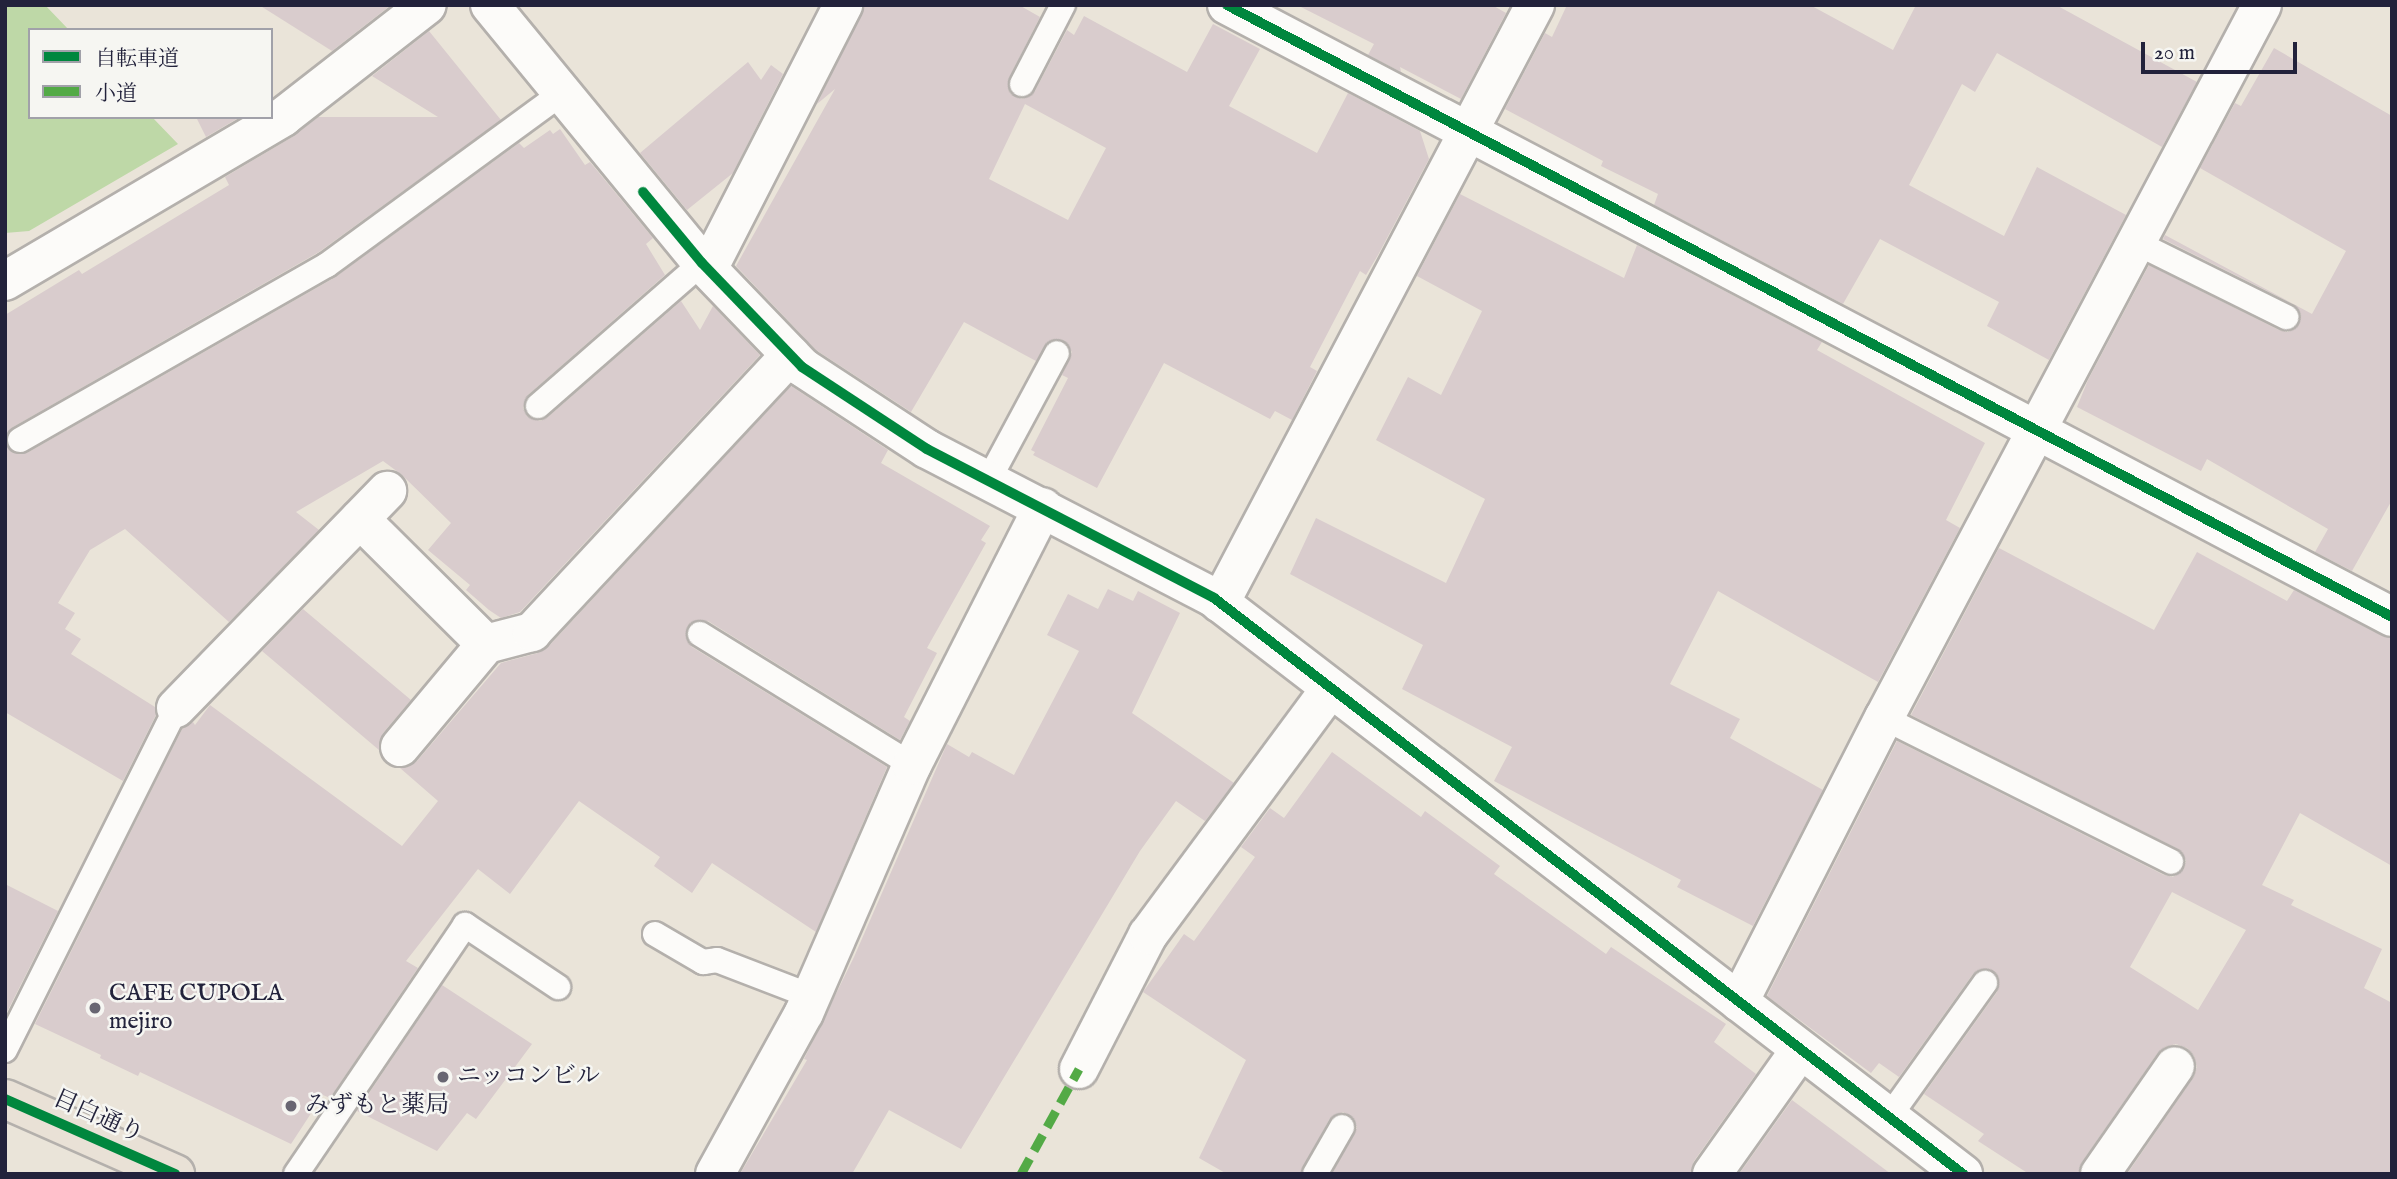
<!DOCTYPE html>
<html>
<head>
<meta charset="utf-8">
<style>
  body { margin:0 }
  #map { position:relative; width:2397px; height:1179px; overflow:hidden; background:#eae4d9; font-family:"IM FELL English","Noto Serif JP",serif }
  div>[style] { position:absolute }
  .green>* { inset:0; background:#bed8a7 }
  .building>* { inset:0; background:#d9cccd }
  .roads { filter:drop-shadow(2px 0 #b4b0ac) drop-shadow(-2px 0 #b4b0ac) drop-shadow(0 2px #b4b0ac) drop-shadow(0 -2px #b4b0ac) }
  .service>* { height:24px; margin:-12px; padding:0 12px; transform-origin:12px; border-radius:12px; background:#fcfbf9 }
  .minor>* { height:38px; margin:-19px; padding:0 19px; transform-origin:19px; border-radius:19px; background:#fcfbf9 }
  .primary>* { height:38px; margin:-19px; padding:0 19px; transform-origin:19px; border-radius:19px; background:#e9e1d6 }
  .quiet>* { height:9px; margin-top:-4.5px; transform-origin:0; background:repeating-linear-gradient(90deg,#53aa46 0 18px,transparent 0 27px) }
  .cycleway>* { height:10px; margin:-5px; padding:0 5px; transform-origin:5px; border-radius:5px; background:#00873e }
  .dots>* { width:19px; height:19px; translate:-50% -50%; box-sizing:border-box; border:4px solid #f6f6f2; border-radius:50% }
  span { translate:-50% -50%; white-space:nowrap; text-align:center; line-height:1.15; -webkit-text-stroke:5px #f6f6f2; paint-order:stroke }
  .poi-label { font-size:24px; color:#22223b }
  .left { translate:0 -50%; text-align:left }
  .street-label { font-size:24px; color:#22223b }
  .frame { position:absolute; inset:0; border:7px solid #22223b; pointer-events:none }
  .legend { position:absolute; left:28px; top:28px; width:245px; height:91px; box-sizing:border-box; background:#f6f6f2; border:2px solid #a1a1a9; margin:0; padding:9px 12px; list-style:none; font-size:21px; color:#22223b }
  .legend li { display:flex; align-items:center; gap:14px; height:35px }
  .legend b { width:35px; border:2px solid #a1a1a9 }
  .scale { position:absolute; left:2141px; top:42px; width:156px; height:32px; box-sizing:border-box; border:4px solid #22223b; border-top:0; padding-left:9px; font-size:21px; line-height:24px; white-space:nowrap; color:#22223b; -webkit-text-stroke:5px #f6f6f2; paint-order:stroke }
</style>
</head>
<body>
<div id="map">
  <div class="green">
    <i style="clip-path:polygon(5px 5px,45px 5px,69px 30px,30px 30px,30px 117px,152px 117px,178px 144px,29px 231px,5px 233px)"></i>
  </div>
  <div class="building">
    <i style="clip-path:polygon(259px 5px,391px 5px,332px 51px)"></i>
    <i style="clip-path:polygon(evenodd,865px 5px,1019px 5px,1040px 17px,1009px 78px,1010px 93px,1022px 99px,1035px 91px,1067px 30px,1074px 35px,1084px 16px,1187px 72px,1213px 24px,1260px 49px,1229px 106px,1317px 153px,1348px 93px,1420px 131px,1429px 159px,1378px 255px,1366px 275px,1360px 271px,1310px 367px,1317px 371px,1292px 420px,1275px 411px,1270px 419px,1164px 363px,1097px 488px,1033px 455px,1035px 452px,1031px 450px,1068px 378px,1062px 375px,1072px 352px,1063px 340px,1049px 341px,1036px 361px,964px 322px,911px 412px,816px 350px,736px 266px,835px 89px,817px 104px,865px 5px,1025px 104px,1106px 148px,1068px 220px,989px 179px,1025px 104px)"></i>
    <i style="clip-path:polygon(1297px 5px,1492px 5px,1506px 13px,1461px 99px,1400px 67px,1401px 72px,1368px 55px,1374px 44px)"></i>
    <i style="clip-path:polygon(1567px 5px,1810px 5px,1893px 50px,1916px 5px,2056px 5px,2197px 82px,2162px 147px,1997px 53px,1975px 92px,1962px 84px,1909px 185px,2004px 236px,2037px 167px,2126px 215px,2049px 360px,1987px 326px,1999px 302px,1880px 239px,1843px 304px,1654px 205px,1658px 194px,1601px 166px,1603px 161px,1505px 109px,1545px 33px,1552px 37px)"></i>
    <i style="clip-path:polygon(429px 31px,501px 120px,319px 252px,13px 427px,5px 439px,5px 315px,79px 270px,82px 274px,229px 185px,225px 177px,294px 136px,318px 117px,438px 117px,372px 76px)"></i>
    <i style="clip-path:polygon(2274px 48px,2392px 116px,2392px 500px,2352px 571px,2315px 552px,2328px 529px,2207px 459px,2201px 471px,2077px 407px,2088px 380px,2149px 265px,2279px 330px,2288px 332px,2299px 324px,2301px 315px,2293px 304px,2163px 239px,2165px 235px,2312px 314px,2346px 251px,2200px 168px,2235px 103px,2241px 106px)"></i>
    <i style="clip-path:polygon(748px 62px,761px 80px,771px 65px,783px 74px,733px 173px,687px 210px,640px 153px)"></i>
    <i style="clip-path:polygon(196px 117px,240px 117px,206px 137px)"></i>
    <i style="clip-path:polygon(560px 129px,585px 165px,590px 162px,653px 238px,646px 244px,665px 275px,528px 395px,523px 408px,527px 416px,540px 421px,548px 417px,681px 301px,700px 330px,713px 306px,760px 355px,520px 612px,501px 618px,489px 610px,466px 590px,470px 585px,428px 550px,451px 523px,402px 475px,383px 461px,296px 512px,319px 530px,229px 622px,125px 529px,90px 550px,58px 603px,75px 613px,65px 629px,81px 639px,71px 654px,155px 707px,156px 715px,123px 781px,5px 712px,5px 441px,13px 453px,27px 453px,334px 278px,519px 143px,524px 148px,550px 130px,553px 134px)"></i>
    <i style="clip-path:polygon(1460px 194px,1624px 278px,1637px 245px,1822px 342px,1817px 350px,1985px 443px,1946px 520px,1960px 528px,1878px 682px,1718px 591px,1670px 684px,1740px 719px,1730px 738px,1823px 790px,1753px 926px,1677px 887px,1681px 880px,1494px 781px,1512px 747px,1402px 689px,1423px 645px,1290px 574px,1316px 518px,1446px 583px,1485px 499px,1376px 440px,1408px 377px,1441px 395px,1482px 311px,1417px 276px)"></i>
    <i style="clip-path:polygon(791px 386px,888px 450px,881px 463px,990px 526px,981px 540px,986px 543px,927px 648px,937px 653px,904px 717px,910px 721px,900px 740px,708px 621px,694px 621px,687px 627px,687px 640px,692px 647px,887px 767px,816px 932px,712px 863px,692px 893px,654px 866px,660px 857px,579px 801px,510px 894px,478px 869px,406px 961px,418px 968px,330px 1098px,323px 1095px,291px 1144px,140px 1072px,138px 1076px,100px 1058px,101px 1055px,35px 1024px,182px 729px,193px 722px,195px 725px,210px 705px,402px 846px,438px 801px,400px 768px,417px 761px,501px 663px,538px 653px,548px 647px)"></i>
    <i style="clip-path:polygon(evenodd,1999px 548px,2154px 630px,2197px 552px,2287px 601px,2294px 590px,2392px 639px,2392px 866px,2300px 813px,2262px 885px,2294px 900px,2291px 905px,2382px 949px,2364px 988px,2392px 1003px,2392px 1174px,2127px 1174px,2193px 1078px,2197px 1067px,2194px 1056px,2187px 1048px,2176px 1044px,2165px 1047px,2157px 1054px,2082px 1162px,2078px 1174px,2029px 1174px,1978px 1141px,1984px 1134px,1924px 1094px,1997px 992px,1999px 978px,1993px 971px,1980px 969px,1973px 974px,1899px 1077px,1879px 1063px,1871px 1073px,1767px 996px,1897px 741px,2164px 875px,2173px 877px,2184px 869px,2186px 860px,2178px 849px,1911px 715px,1999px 548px,2172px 892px,2246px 930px,2198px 1010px,2130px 967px,2172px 892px)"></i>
    <i style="clip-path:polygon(1108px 589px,1133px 601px,1138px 591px,1180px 613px,1132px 713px,1234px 783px,1205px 821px,1176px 801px,1140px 851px,961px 1149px,889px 1110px,852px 1174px,740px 1174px,807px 1060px,804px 1059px,854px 957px,947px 744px,969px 757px,972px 752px,1014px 775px,1079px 651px,1047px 635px,1068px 594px,1098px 609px)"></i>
    <i style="clip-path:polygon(303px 609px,411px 700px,383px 733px,379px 750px,262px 651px)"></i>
    <i style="clip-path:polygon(1332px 752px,1421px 817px,1425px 811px,1500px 866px,1494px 874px,1606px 954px,1611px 947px,1726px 1024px,1714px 1042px,1756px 1074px,1694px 1161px,1690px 1174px,1332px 1174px,1357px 1128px,1354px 1119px,1343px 1112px,1329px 1120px,1300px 1174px,1227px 1174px,1199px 1158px,1246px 1060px,1143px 992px,1184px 934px,1194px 941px,1255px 857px,1241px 847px,1270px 808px,1284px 818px)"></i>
    <i style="clip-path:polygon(5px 884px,58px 911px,7px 1012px,5px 1011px)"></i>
    <i style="clip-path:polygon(442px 985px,532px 1044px,476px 1119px,467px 1113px,437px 1151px,357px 1111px)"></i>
    <i style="clip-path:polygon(1792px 1100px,1831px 1129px,1891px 1174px,1739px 1174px)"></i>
  </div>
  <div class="roads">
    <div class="service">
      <i style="left:1022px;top:84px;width:89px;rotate:-62.6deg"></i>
      <i style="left:2135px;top:242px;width:169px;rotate:26.4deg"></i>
      <i style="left:538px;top:406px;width:218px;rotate:-41.1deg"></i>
      <i style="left:20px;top:440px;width:353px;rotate:-29.7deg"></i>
      <i style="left:327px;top:265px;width:290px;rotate:-36.2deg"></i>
      <i style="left:988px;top:481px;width:145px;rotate:-61.7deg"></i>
      <i style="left:700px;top:634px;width:249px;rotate:31.7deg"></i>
      <i style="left:1884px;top:718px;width:321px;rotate:26.6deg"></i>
      <i style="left:655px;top:934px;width:56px;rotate:30.3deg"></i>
      <i style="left:703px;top:962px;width:14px;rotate:-8deg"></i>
      <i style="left:717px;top:960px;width:101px;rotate:21deg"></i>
      <i style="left:5px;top:1050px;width:382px;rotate:-63.4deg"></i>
      <i style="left:1889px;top:1117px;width:165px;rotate:-54.4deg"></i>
      <i style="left:296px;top:1174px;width:301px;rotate:-55.8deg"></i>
      <i style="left:465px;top:925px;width:112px;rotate:33.7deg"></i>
      <i style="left:1315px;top:1174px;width:54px;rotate:-60.1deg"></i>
    </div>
    <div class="minor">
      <i style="left:490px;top:5px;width:334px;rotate:50.6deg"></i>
      <i style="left:702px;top:263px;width:144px;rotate:46.1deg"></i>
      <i style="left:802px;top:367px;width:149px;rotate:33.3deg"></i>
      <i style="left:927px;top:449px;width:323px;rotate:27.4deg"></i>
      <i style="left:1214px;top:598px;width:945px;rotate:37.56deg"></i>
      <i style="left:1227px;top:5px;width:1316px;rotate:27.71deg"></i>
      <i style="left:708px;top:269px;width:297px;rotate:-62.9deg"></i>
      <i style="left:5px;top:281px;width:323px;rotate:-30.5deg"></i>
      <i style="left:283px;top:117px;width:182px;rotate:-37.9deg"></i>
      <i style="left:360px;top:519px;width:177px;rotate:44.8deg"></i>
      <i style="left:1220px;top:603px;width:676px;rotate:-62.22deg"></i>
      <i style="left:176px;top:708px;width:303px;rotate:-45.8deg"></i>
      <i style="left:400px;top:747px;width:134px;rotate:-50.1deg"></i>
      <i style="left:486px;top:644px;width:48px;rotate:-14.6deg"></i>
      <i style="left:532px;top:632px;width:379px;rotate:-47deg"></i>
      <i style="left:1739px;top:1002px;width:319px;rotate:-63deg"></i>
      <i style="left:1884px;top:718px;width:807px;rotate:-62.07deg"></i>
      <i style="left:1079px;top:1069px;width:151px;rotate:-62.8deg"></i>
      <i style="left:1148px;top:935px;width:307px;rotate:-53.5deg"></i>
      <i style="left:715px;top:1174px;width:184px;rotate:-61.1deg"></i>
      <i style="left:804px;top:1013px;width:270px;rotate:-66.5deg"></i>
      <i style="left:912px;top:765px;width:289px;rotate:-63.1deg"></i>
      <i style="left:1712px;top:1174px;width:152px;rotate:-54.6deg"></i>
      <i style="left:2100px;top:1174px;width:131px;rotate:-55.2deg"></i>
    </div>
    <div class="primary">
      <i style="left:5px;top:1099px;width:186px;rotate:23.8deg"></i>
    </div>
  </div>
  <div class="quiet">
    <i style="left:1021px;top:1174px;width:120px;rotate:-61.1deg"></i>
  </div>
  <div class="cycleway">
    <i style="left:1227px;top:5px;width:1316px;rotate:27.71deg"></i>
    <i style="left:643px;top:192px;width:92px;rotate:50.3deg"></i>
    <i style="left:702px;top:263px;width:144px;rotate:46.1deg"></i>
    <i style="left:802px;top:367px;width:149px;rotate:33.3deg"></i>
    <i style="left:927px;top:449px;width:323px;rotate:27.4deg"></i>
    <i style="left:1214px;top:598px;width:945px;rotate:37.56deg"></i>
    <i style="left:5px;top:1099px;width:186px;rotate:23.8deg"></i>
  </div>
  <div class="dots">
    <i style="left:95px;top:1008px;background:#686672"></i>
    <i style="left:443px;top:1077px;background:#686672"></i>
    <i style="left:291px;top:1106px;background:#686672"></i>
  </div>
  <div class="poi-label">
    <span class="left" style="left:109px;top:1008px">CAFE CUPOLA<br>mejiro</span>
    <span class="left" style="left:457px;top:1077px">ニッコンビル</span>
    <span class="left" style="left:305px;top:1106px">みずもと薬局</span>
  </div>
  <div class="street-label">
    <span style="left:98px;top:1117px;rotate:24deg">目白通り</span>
  </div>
  <div class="frame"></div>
  <ul class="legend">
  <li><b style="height:9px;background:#00873e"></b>自転車道</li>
  <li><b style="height:9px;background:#53aa46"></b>小道</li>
  </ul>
  <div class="scale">20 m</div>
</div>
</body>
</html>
